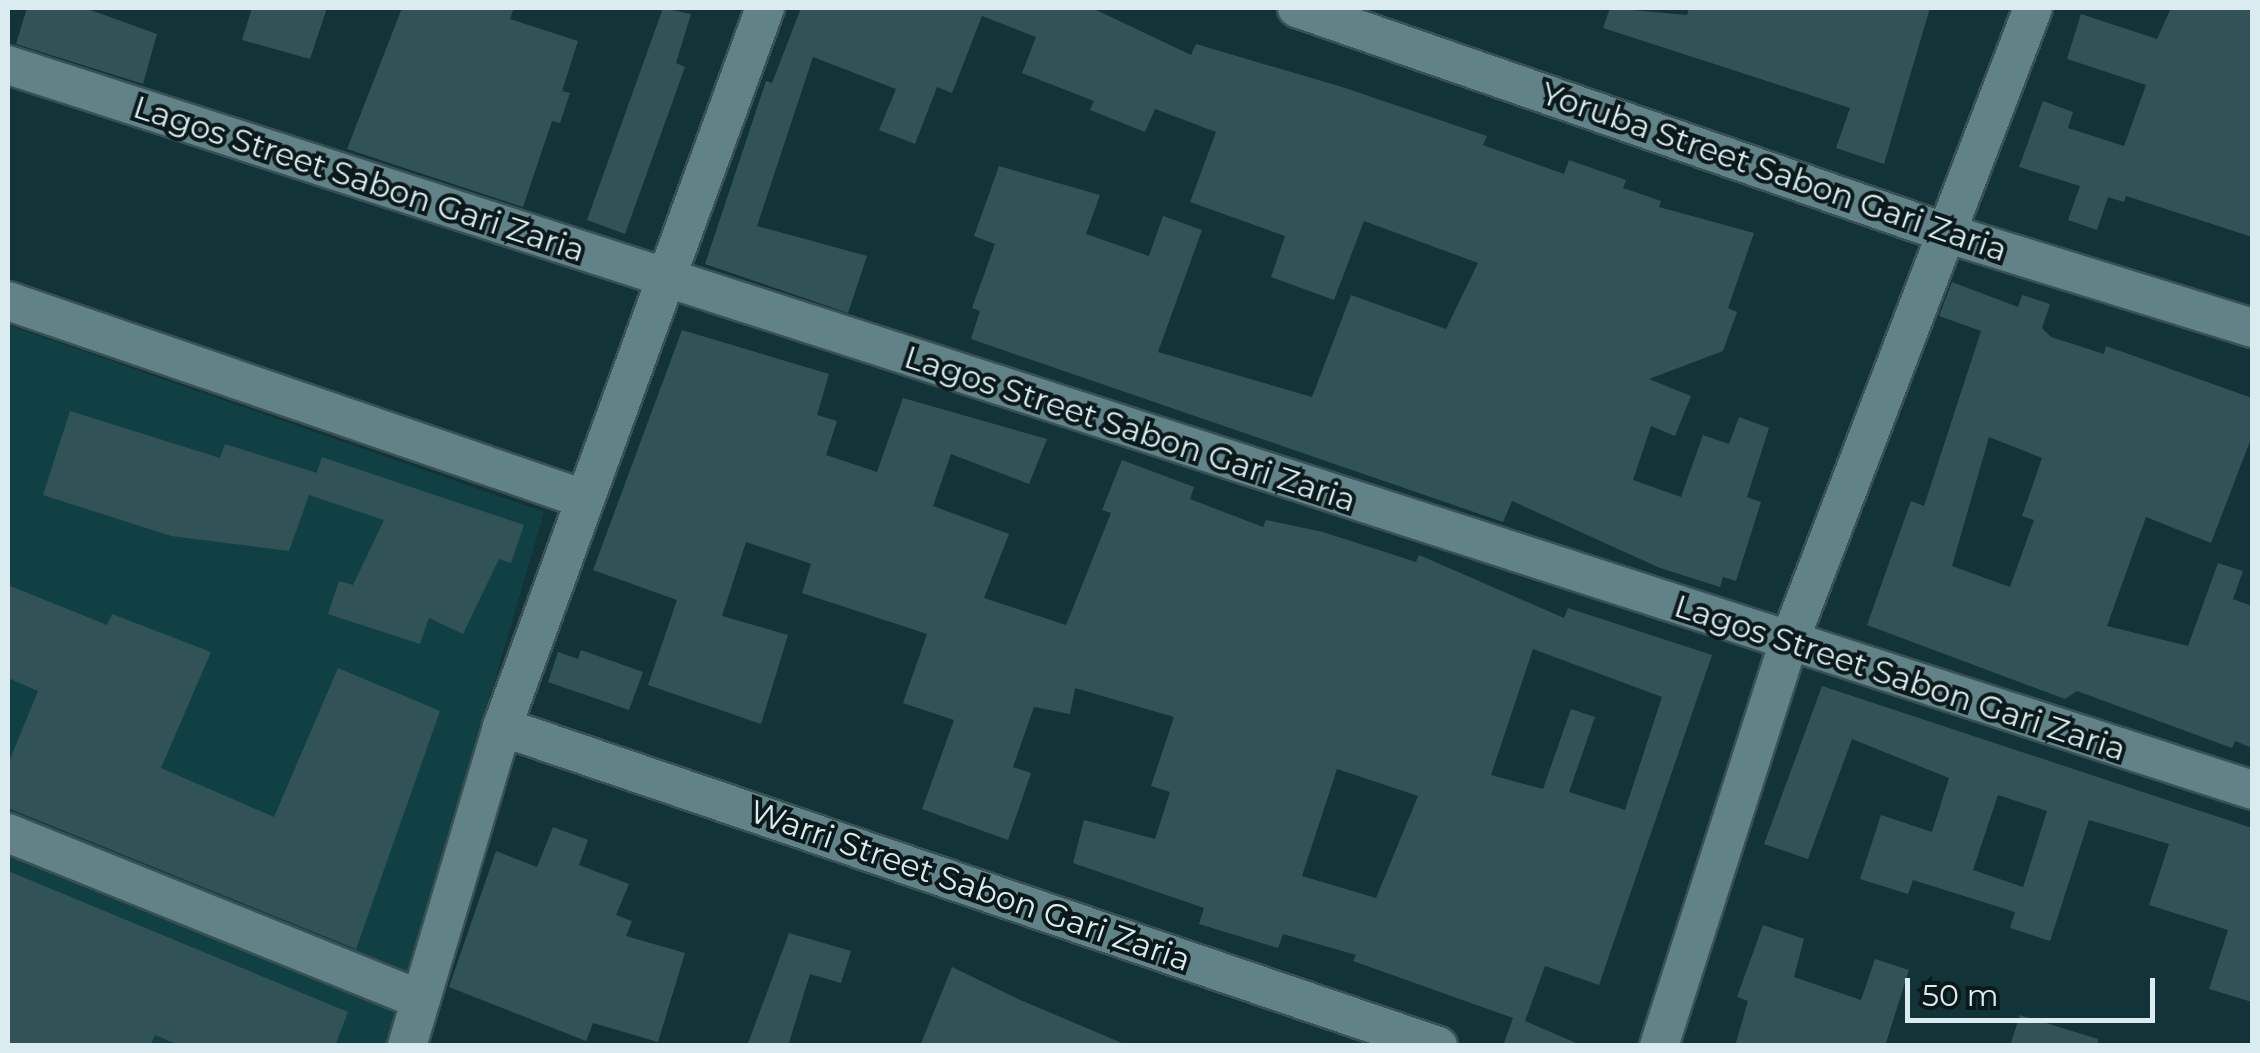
<!DOCTYPE html>
<html>
<head>
<meta charset="utf-8">
<style>
  body { margin:0 }
  #map { position:relative; width:2260px; height:1053px; overflow:hidden; background:#123438; font-family:Montserrat,sans-serif }
  div>[style] { position:absolute }
  .built>* { inset:0; background:#114044 }
  .building>* { inset:0; background:#315256 }
  .roads { filter:drop-shadow(2px 0 #3a5154) drop-shadow(-2px 0 #3a5154) drop-shadow(0 2px #3a5154) drop-shadow(0 -2px #3a5154) }
  .street>* { height:38px; margin:-19px; padding:0 19px; transform-origin:19px; border-radius:19px; background:#618388 }
  span { translate:-50% -50%; white-space:nowrap; text-align:center; line-height:1.15; -webkit-text-stroke:8px #0b191b; paint-order:stroke }
  .street-label { font-size:32px; color:#daecef }
  .frame { position:absolute; inset:0; border:10px solid #daecef; pointer-events:none }
  .scale { position:absolute; left:1905px; top:978px; width:250px; height:45px; box-sizing:border-box; border:5px solid #daecef; border-top:0; padding-left:12px; font-size:30px; line-height:35px; white-space:nowrap; color:#daecef; -webkit-text-stroke:8px #0b191b; paint-order:stroke }
</style>
</head>
<body>
<div id="map">
  <div class="built">
    <i style="clip-path:polygon(8px 325px,544px 512px,388px 1045px,8px 1046px)"></i>
  </div>
  <div class="building">
    <i style="clip-path:polygon(27px 8px,85px 8px,157px 34px,143px 84px,16px 44px)"></i>
    <i style="clip-path:polygon(252px 8px,327px 8px,310px 59px,242px 40px)"></i>
    <i style="clip-path:polygon(402px 8px,514px 8px,510px 19px,578px 41px,562px 91px,570px 93px,560px 123px,552px 121px,523px 207px,347px 149px)"></i>
    <i style="clip-path:polygon(663px 8px,691px 14px,676px 63px,685px 67px,625px 234px,587px 220px)"></i>
    <i style="clip-path:polygon(801px 8px,1092px 8px,1191px 55px,1196px 44px,1342px 87px,1487px 136px,1483px 145px,1564px 174px,1569px 160px,1626px 180px,1623px 188px,1661px 201px,1659px 207px,1754px 233px,1728px 308px,1737px 312px,1723px 351px,1649px 379px,1691px 396px,1675px 436px,1651px 426px,1633px 480px,1681px 497px,1703px 435px,1729px 444px,1739px 417px,1769px 428px,1747px 497px,1761px 502px,1736px 581px,1723px 577px,1720px 587px,1660px 568px,1512px 501px,1503px 522px,971px 339px,980px 311px,972px 308px,995px 244px,974px 236px,999px 166px,1100px 195px,1086px 234px,1149px 256px,1163px 216px,1202px 230px,1158px 352px,1312px 397px,1351px 295px,1446px 329px,1478px 263px,1364px 221px,1334px 300px,1271px 277px,1285px 236px,1190px 202px,1216px 132px,1155px 109px,1145px 132px,1090px 110px,1094px 101px,1022px 73px,1036px 37px,982px 16px,952px 93px,937px 87px,915px 144px,879px 130px,896px 89px,813px 57px,757px 226px,867px 256px,848px 313px,705px 264px,766px 81px,772px 83px)"></i>
    <i style="clip-path:polygon(1610px 8px,1687px 15px,1689px 8px,1930px 8px,1884px 164px,1836px 148px,1850px 108px,1603px 28px)"></i>
    <i style="clip-path:polygon(2171px 8px,2252px 8px,2252px 237px,2126px 196px,2124px 202px,2108px 197px,2097px 230px,2068px 220px,2080px 186px,2019px 167px,2043px 101px,2073px 112px,2068px 128px,2124px 146px,2146px 85px,2067px 59px,2081px 14px,2157px 39px)"></i>
    <i style="clip-path:polygon(evenodd,1952px 282px,2018px 307px,2022px 295px,2050px 304px,2042px 328px,2051px 337px,2104px 354px,2106px 346px,2252px 398px,2252px 436px,2211px 543px,2146px 517px,2107px 626px,2188px 646px,2218px 563px,2243px 571px,2233px 599px,2252px 606px,2252px 748px,2235px 741px,2232px 748px,2077px 691px,2065px 699px,1867px 625px,1911px 501px,1924px 506px,1981px 331px,1939px 316px,1952px 282px,1989px 437px,2042px 458px,2022px 516px,2034px 520px,2010px 587px,1952px 566px,1989px 437px)"></i>
    <i style="clip-path:polygon(evenodd,682px 330px,829px 374px,817px 415px,837px 421px,826px 455px,877px 472px,903px 398px,1047px 439px,1029px 484px,951px 454px,933px 506px,1009px 534px,984px 598px,1066px 625px,1111px 513px,1102px 510px,1122px 460px,1194px 487px,1190px 499px,1263px 527px,1266px 520px,1323px 532px,1416px 562px,1419px 555px,1564px 618px,1568px 608px,1712px 655px,1599px 985px,1545px 966px,1525px 1021px,1583px 1046px,1503px 1046px,1513px 1018px,1353px 961px,1356px 955px,1283px 934px,1278px 948px,1199px 924px,1204px 908px,1073px 863px,1084px 820px,1155px 839px,1170px 792px,1151px 786px,1174px 717px,1075px 688px,1070px 714px,1034px 707px,1013px 767px,1031px 773px,1008px 840px,922px 809px,954px 720px,903px 703px,927px 634px,802px 593px,811px 564px,803px 561px,746px 542px,722px 616px,788px 635px,761px 724px,648px 685px,677px 600px,593px 570px,682px 330px,1533px 649px,1662px 697px,1625px 810px,1569px 792px,1595px 717px,1571px 709px,1543px 789px,1491px 775px,1533px 649px,682px 330px,1337px 769px,1418px 796px,1376px 898px,1302px 876px,1337px 769px)"></i>
    <i style="clip-path:polygon(70px 411px,220px 458px,225px 444px,317px 473px,289px 551px,171px 536px,43px 495px)"></i>
    <i style="clip-path:polygon(322px 457px,524px 525px,511px 563px,499px 559px,463px 634px,429px 618px,420px 644px,328px 614px,339px 581px,353px 585px,384px 520px,309px 495px)"></i>
    <i style="clip-path:polygon(8px 585px,107px 625px,112px 614px,211px 652px,161px 768px,274px 817px,338px 668px,440px 711px,356px 949px,8px 808px,8px 764px,38px 691px,8px 678px)"></i>
    <i style="clip-path:polygon(581px 650px,643px 672px,629px 710px,548px 682px,558px 652px,578px 659px)"></i>
    <i style="clip-path:polygon(evenodd,1822px 686px,2252px 828px,2252px 1002px,2209px 989px,2228px 930px,2149px 905px,2169px 844px,2089px 820px,2050px 941px,2010px 928px,2015px 912px,1913px 880px,1908px 894px,1860px 879px,1881px 815px,1932px 832px,1949px 778px,1852px 739px,1808px 859px,1764px 844px,1822px 686px,1998px 795px,2047px 811px,2023px 887px,1973px 870px,1998px 795px)"></i>
    <i style="clip-path:polygon(553px 827px,588px 840px,579px 865px,629px 884px,616px 915px,632px 921px,626px 936px,685px 953px,658px 1042px,593px 1023px,586px 1041px,449px 987px,496px 851px,537px 867px)"></i>
    <i style="clip-path:polygon(8px 871px,348px 1012px,335px 1046px,181px 1046px,155px 1035px,150px 1046px,8px 1046px)"></i>
    <i style="clip-path:polygon(1763px 925px,1804px 939px,1794px 977px,1861px 1000px,1875px 959px,1909px 970px,1885px 1046px,1735px 1046px,1748px 1001px,1737px 997px)"></i>
    <i style="clip-path:polygon(789px 933px,851px 951px,841px 983px,810px 974px,788px 1046px,747px 1046px)"></i>
    <i style="clip-path:polygon(952px 967px,1018px 999px,1129px 1046px,920px 1046px)"></i>
    <i style="clip-path:polygon(2020px 1015px,2098px 1039px,2098px 1046px,2010px 1046px)"></i>
  </div>
  <div class="roads">
    <div class="street">
      <i style="left:1297px;top:8px;width:693px;rotate:19.11deg"></i>
      <i style="left:1952px;top:235px;width:314px;rotate:17.2deg"></i>
      <i style="left:8px;top:65px;width:2358px;rotate:17.9deg"></i>
      <i style="left:8px;top:301px;width:609px;rotate:18.97deg"></i>
      <i style="left:502px;top:727px;width:989px;rotate:18.82deg"></i>
      <i style="left:8px;top:833px;width:445px;rotate:22deg"></i>
      <i style="left:407px;top:1046px;width:333px;rotate:-73.4deg"></i>
      <i style="left:502px;top:727px;width:766px;rotate:-69.91deg"></i>
      <i style="left:1659px;top:1046px;width:424px;rotate:-72.2deg"></i>
      <i style="left:1789px;top:642px;width:679px;rotate:-68.95deg"></i>
    </div>
  </div>
  <div class="street-label">
    <span style="left:1774px;top:172px;rotate:19deg">Yoruba Street Sabon Gari Zaria</span>
    <span style="left:359px;top:179px;rotate:18deg">Lagos Street Sabon Gari Zaria</span>
    <span style="left:1130px;top:429px;rotate:18deg">Lagos Street Sabon Gari Zaria</span>
    <span style="left:1900px;top:678px;rotate:18deg">Lagos Street Sabon Gari Zaria</span>
    <span style="left:970px;top:886px;rotate:19deg">Warri Street Sabon Gari Zaria</span>
  </div>
  <div class="frame"></div>
  <div class="scale">50 m</div>
</div>
</body>
</html>
